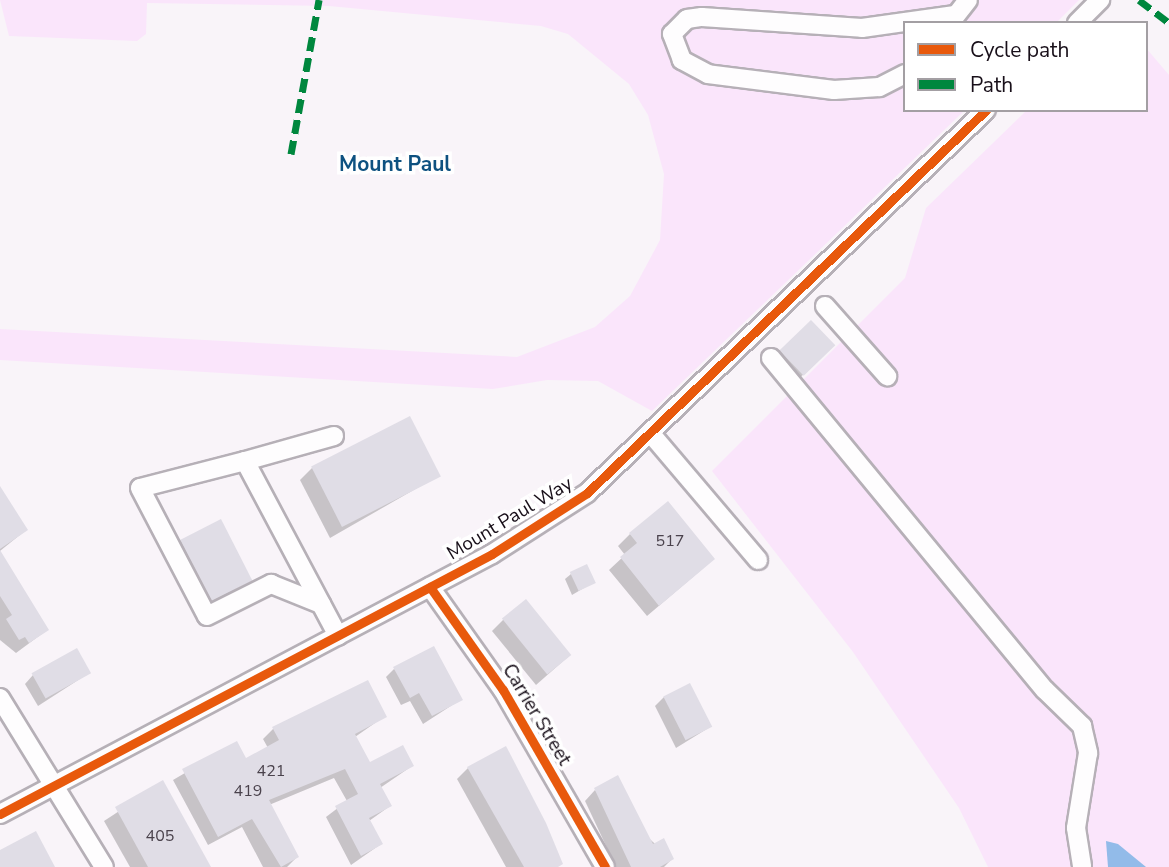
<!DOCTYPE html>
<html>
<head>
<meta charset="utf-8">
<style>
  body { margin:0 }
  #map { position:relative; width:1169px; height:867px; overflow:hidden; background:#f9f4f9; font-family:"Nunito Sans",sans-serif }
  div>[style] { position:absolute }
  .green>* { inset:0; background:#fae5fb }
  .water>* { inset:0; background:#92bbe9 }
  .shadow>* { inset:0; background:#0003; transform-origin:0 0 }
  .building>* { inset:0; background:#e0dde6; transform-origin:0 0 }
  .roads { filter:drop-shadow(2px 0 #b6b0b7) drop-shadow(-2px 0 #b6b0b7) drop-shadow(0 2px #b6b0b7) drop-shadow(0 -2px #b6b0b7) }
  .minor>* { height:18px; margin:-9px; padding:0 9px; transform-origin:9px; border-radius:9px; background:#fefdfe }
  .quiet>* { height:7px; margin-top:-3.5px; transform-origin:0; background:repeating-linear-gradient(90deg,#00873e 0 14px,transparent 0 21px) }
  .cycleway>* { height:9px; margin:-4.5px; padding:0 4.5px; transform-origin:4.5px; border-radius:4.5px; background:#e8590c }
  span { translate:-50% -50%; white-space:nowrap; text-align:center; line-height:1.15; -webkit-text-stroke:7px #fff; paint-order:stroke }
  .number-label { font-size:16px; color:#4a424c }
  .number-label span { -webkit-text-stroke-width:0 }
  .street-label { font-size:19px; color:#180f19 }
  .neighbourhood-label { font-size:21px; color:#0e5180; font-weight:700 }
  .legend { position:absolute; left:903px; top:21px; width:245px; height:91px; box-sizing:border-box; background:#fff; border:2px solid #a39fa3; margin:0; padding:9px 12px; list-style:none; font-size:21px; color:#180f19 }
  .legend li { display:flex; align-items:center; gap:14px; height:35px }
  .legend b { width:35px; border:2px solid #a39fa3 }
</style>
</head>
<body>
<div id="map">
  <div class="green">
    <i style="clip-path:polygon(0 0,1079px 0,1056px 23px,905px 23px,905px 110px,965px 110px,652px 411px,598px 381px,547px 380px,493px 389px,0 360px,0 329px,517px 357px,595px 327px,630px 296px,660px 240px,664px 174px,648px 115px,629px 84px,568px 34px,541px 26px,329px 6px,147px 3px,146px 34px,137px 41px,9px 36px)"></i>
    <i style="clip-path:polygon(1146px 48px,1169px 75px,1169px 867px,988px 867px,959px 808px,853px 652px,712px 471px,905px 278px,926px 208px,1027px 110px,1146px 110px)"></i>
  </div>
  <div class="water">
    <i style="clip-path:polygon(1106px 841px,1118px 844px,1146px 867px,1108px 867px)"></i>
  </div>
  <div class="shadow">
    <i style="left:811px;top:323px;width:31px;height:54px;rotate:45deg"></i>
    <i style="clip-path:polygon(312px 468px,438px 476px,330px 538px,300px 480px)"></i>
    <i style="clip-path:polygon(0 490px,26px 530px,0 551px)"></i>
    <i style="clip-path:polygon(630px 534px,701px 570px,647px 616px,609px 570px,625px 555px,618px 546px)"></i>
    <i style="clip-path:polygon(181px 541px,250px 580px,200px 611px,169px 553px)"></i>
    <i style="clip-path:polygon(0 554px,47px 630px,16px 653px,0 640px)"></i>
    <i style="clip-path:polygon(571px 574px,594px 582px,572px 595px,565px 579px)"></i>
    <i style="clip-path:polygon(504px 619px,570px 655px,536px 685px,492px 631px)"></i>
    <i style="clip-path:polygon(394px 669px,460px 700px,423px 724px,410px 701px,401px 705px,386px 677px)"></i>
    <i style="clip-path:polygon(89px 673px,38px 706px,25px 684px,33px 675px)"></i>
    <i style="clip-path:polygon(664px 697px,710px 727px,676px 748px,655px 706px)"></i>
    <i style="clip-path:polygon(385px 716px,355px 737px,370px 764px,412px 766px,380px 788px,390px 806px,369px 821px,381px 844px,351px 865px,326px 817px,347px 801px,334px 778px,269px 805px,297px 857px,287px 867px,263px 867px,242px 827px,208px 845px,173px 780px,236px 743px,245px 760px,268px 748px,263px 739px,273px 729px)"></i>
    <i style="clip-path:polygon(468px 768px,558px 867px,506px 867px,457px 779px)"></i>
    <i style="clip-path:polygon(162px 783px,207px 867px,130px 867px,104px 821px)"></i>
    <i style="clip-path:polygon(595px 790px,672px 859px,664px 867px,616px 867px,585px 801px)"></i>
  </div>
  <div class="building">
    <i style="left:811px;top:320px;width:35px;height:44px;rotate:46deg"></i>
    <i style="left:410px;top:416px;width:68px;height:111px;rotate:63deg"></i>
    <i style="clip-path:polygon(0 486px,28px 530px,0 549px)"></i>
    <i style="clip-path:polygon(668px 501px,715px 559px,659px 606px,620px 557px,637px 543px,629px 533px)"></i>
    <i style="left:221px;top:519px;width:69px;height:46px;rotate:63deg"></i>
    <i style="clip-path:polygon(0 550px,49px 630px,29px 643px,25px 637px,19px 640px,6px 619px,12px 615px,0 596px)"></i>
    <i style="left:587px;top:564px;width:21px;height:19px;rotate:65deg"></i>
    <i style="left:526px;top:599px;width:72px;height:31px;rotate:51deg"></i>
    <i style="clip-path:polygon(434px 646px,463px 700px,432px 716px,419px 693px,410px 698px,393px 667px)"></i>
    <i style="left:77px;top:648px;width:29px;height:52px;rotate:61deg"></i>
    <i style="clip-path:polygon(368px 680px,387px 717px,355px 734px,370px 762px,403px 745px,414px 766px,380px 784px,392px 806px,369px 818px,383px 844px,361px 856px,335px 806px,358px 794px,345px 769px,269px 800px,299px 857px,281px 867px,252px 819px,218px 837px,182px 769px,237px 741px,246px 758px,279px 740px,272px 727px)"></i>
    <i style="left:690px;top:683px;width:49px;height:30px;rotate:63deg"></i>
    <i style="clip-path:polygon(506px 746px,546px 823px,563px 864px,558px 867px,524px 867px,467px 767px)"></i>
    <i style="clip-path:polygon(618px 775px,653px 844px,664px 838px,674px 859px,660px 867px,631px 867px,594px 788px)"></i>
    <i style="clip-path:polygon(163px 780px,211px 867px,148px 867px,115px 807px)"></i>
    <i style="clip-path:polygon(36px 831px,55px 867px,0 867px,0 850px)"></i>
  </div>
  <div class="roads">
    <div class="minor">
      <i style="left:950px;top:23px;width:29px;rotate:-52deg"></i>
      <i style="left:1077px;top:23px;width:33px;rotate:-45deg"></i>
      <i style="left:905px;top:74px;width:29px;rotate:153deg"></i>
      <i style="left:879px;top:87px;width:45px;rotate:176.2deg"></i>
      <i style="left:834px;top:90px;width:127px;rotate:-172.8deg"></i>
      <i style="left:708px;top:74px;width:30px;rotate:-152deg"></i>
      <i style="left:682px;top:60px;width:28px;rotate:-111deg"></i>
      <i style="left:672px;top:34px;width:21px;rotate:-45deg"></i>
      <i style="left:687px;top:19px;width:15px;rotate:-8deg"></i>
      <i style="left:702px;top:17px;width:160px;rotate:3.9deg"></i>
      <i style="left:862px;top:28px;width:94px;rotate:-8deg"></i>
      <i style="left:825px;top:306px;width:94px;rotate:48.5deg"></i>
      <i style="left:771px;top:358px;width:430px;rotate:50.5deg"></i>
      <i style="left:1045px;top:690px;width:52px;rotate:44.2deg"></i>
      <i style="left:1082px;top:726px;width:28px;rotate:77deg"></i>
      <i style="left:1088px;top:753px;width:76px;rotate:99.1deg"></i>
      <i style="left:1076px;top:828px;width:39px;rotate:81deg"></i>
      <i style="left:652px;top:435px;width:164px;rotate:49.7deg"></i>
      <i style="left:334px;top:436px;width:92px;rotate:164.3deg"></i>
      <i style="left:245px;top:461px;width:198px;rotate:62deg"></i>
      <i style="left:245px;top:461px;width:108px;rotate:165.6deg"></i>
      <i style="left:140px;top:488px;width:144px;rotate:62.4deg"></i>
      <i style="left:207px;top:616px;width:72px;rotate:-26.6deg"></i>
      <i style="left:271px;top:584px;width:54px;rotate:21.8deg"></i>
      <i style="left:430px;top:587px;width:126px;rotate:54.7deg"></i>
      <i style="left:503px;top:690px;width:204px;rotate:60deg"></i>
      <i style="left:0;top:698px;width:198px;rotate:58.4deg"></i>
      <i style="left:0;top:814px;width:556px;rotate:-27.85deg"></i>
      <i style="left:492px;top:554px;width:113px;rotate:-32.7deg"></i>
      <i style="left:587px;top:493px;width:553px;rotate:-43.83deg"></i>
    </div>
  </div>
  <div class="quiet">
    <i style="left:1139px;top:0;width:38px;rotate:37deg"></i>
    <i style="left:291px;top:154px;width:157px;rotate:-79.7deg"></i>
  </div>
  <div class="cycleway">
    <i style="left:430px;top:587px;width:126px;rotate:54.7deg"></i>
    <i style="left:503px;top:690px;width:204px;rotate:60deg"></i>
    <i style="left:0;top:814px;width:556px;rotate:-27.85deg"></i>
    <i style="left:492px;top:554px;width:113px;rotate:-32.7deg"></i>
    <i style="left:587px;top:493px;width:553px;rotate:-43.83deg"></i>
  </div>
  <div class="number-label">
    <span style="left:670px;top:541px">517</span>
    <span style="left:271px;top:771px">421</span>
    <span style="left:248px;top:791px">419</span>
    <span style="left:160px;top:836px">405</span>
  </div>
  <div class="street-label">
    <span style="left:510px;top:519px;rotate:-31deg">Mount Paul Way</span>
    <span style="left:536px;top:715px;rotate:59deg">Carrier Street</span>
  </div>
  <div class="neighbourhood-label">
    <span style="left:395px;top:164px">Mount Paul</span>
  </div>
  <ul class="legend">
  <li><b style="height:9px;background:#e8590c"></b>Cycle path</li>
  <li><b style="height:9px;background:#00873e"></b>Path</li>
  </ul>
</div>
</body>
</html>
